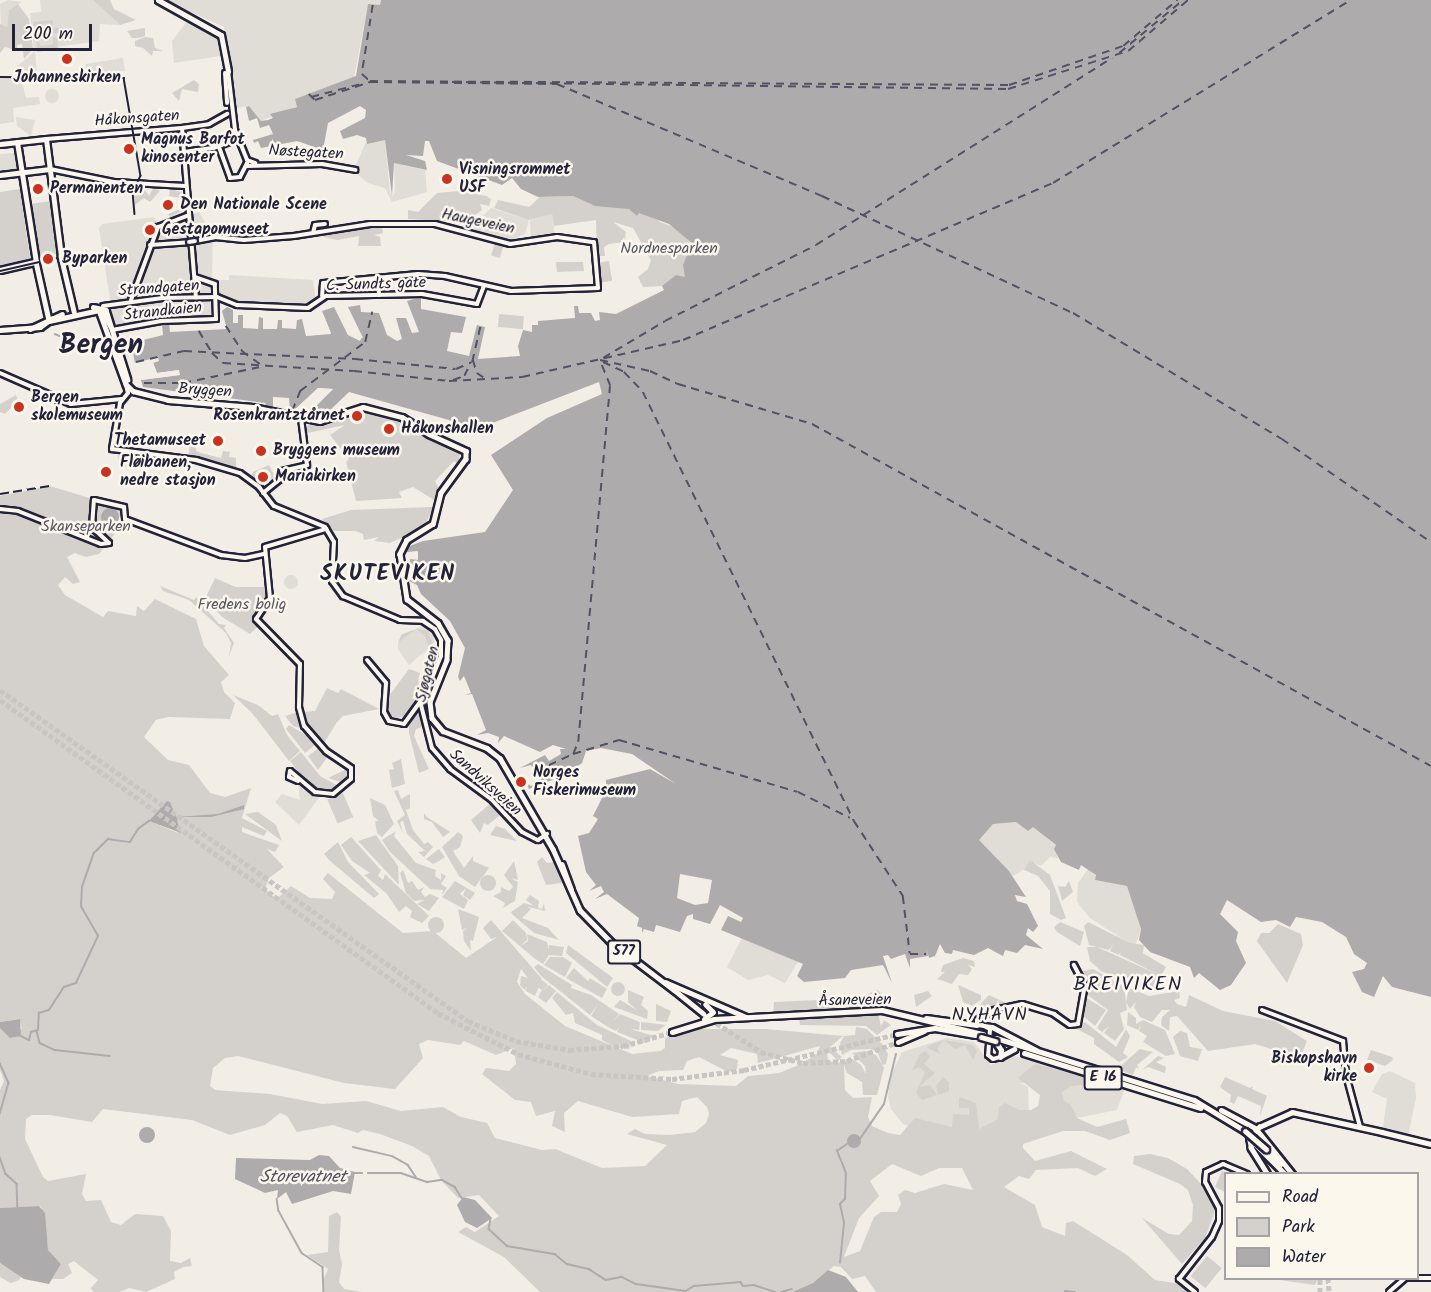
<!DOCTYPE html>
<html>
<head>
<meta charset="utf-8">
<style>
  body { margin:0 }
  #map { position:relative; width:1431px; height:1292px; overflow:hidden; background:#f2eee5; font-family:Kalam,sans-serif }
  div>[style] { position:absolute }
  .built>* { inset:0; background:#e0dcd6; transform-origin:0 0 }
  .round { border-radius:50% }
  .green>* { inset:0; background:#d4d1cc; transform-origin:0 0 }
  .water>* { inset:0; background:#aeabad }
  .pier>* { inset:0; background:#f2eee5 }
  .stream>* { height:1.5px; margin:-0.75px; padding:0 0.75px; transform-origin:0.75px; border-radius:0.75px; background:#aeabad }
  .ferry>* { height:1.5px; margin-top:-0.75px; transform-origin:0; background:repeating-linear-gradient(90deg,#535263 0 8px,transparent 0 14px) }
  .highway-tunnel>* { height:5px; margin-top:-2.5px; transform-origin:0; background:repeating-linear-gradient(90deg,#c8c5c3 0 5px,transparent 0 7.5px) }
  .roads { filter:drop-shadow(2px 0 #22223b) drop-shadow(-2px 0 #22223b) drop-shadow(0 2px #22223b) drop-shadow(0 -2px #22223b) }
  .secondary>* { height:4px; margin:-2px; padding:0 2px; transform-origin:2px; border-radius:2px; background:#fbf7ec }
  .primary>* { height:4.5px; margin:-2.25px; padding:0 2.25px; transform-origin:2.25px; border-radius:2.25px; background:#fbf7ec }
  .highway>* { height:5px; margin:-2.5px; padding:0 2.5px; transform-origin:2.5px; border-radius:2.5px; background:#fbf7ec }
  .tram>* { height:1.5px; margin:-0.75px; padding:0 0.75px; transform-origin:0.75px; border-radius:0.75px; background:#22223b }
  .rail>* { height:1.5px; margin-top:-0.75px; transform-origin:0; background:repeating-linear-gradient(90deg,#22223b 0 9px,transparent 0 13.5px) }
  .bridges { filter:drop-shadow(2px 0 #22223b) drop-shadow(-2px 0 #22223b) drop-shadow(0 2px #22223b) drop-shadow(0 -2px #22223b) }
  .secondary-bridge>* { height:4px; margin:-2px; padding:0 2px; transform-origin:2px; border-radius:2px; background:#fbf7ec }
  .highway-bridge>* { height:5px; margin:-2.5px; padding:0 2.5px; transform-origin:2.5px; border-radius:2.5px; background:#fbf7ec }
  .dots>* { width:16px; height:16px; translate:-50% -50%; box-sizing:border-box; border:3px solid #fbf7ec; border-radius:50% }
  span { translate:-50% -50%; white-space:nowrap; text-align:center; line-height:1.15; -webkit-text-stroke:5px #fbf7ec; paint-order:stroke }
  .shield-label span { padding:2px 4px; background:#fbf7ec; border:2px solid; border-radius:4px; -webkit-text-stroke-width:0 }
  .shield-label { font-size:15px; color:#22223b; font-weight:700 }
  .poi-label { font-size:16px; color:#22223b; font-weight:700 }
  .left { translate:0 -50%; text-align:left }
  .right { translate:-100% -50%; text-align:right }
  .street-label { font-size:16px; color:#22223b }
  .park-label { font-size:16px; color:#575766 }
  .neighbourhood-label { font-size:18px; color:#22223b; letter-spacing:1.5px }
  .water-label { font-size:18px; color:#535263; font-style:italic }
  .quarter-label { font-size:20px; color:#22223b; letter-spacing:1.5px }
  .district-label { font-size:22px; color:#22223b; font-weight:700; letter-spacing:1.5px }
  .town-label { font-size:28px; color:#22223b; font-weight:700 }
  .legend { position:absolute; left:1224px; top:1172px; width:195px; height:108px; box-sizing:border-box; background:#fbf7ec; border:2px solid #a4a2a5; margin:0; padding:8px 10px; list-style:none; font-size:18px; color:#22223b }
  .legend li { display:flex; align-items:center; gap:12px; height:30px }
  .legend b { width:30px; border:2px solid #a4a2a5 }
  .scale { position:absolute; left:12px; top:24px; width:80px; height:27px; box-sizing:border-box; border:3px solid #22223b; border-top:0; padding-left:8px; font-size:18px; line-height:21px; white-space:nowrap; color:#22223b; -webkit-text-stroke:4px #fbf7ec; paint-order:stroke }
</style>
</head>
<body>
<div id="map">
  <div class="built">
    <i style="clip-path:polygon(8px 0,22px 2px,9px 10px,7px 27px,1px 27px,0 4px)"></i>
    <i style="clip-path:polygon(40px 0,93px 0,120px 25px,100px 24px,99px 41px,35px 50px,37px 76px,21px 77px,26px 98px,39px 97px,40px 104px,13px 108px,14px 122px,0 124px,0 76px,15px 76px,14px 69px,34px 52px,30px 13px,41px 12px)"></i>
    <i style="clip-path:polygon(164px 0,381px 0,380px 5px,368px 4px,354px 78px,295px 99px,297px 106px,261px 121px,249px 106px,235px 108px,224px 27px)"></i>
    <i style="clip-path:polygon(189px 19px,216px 35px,221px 56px,174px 63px,172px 41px)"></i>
    <i style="left:123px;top:58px;width:13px;height:38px;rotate:81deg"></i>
    <i class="round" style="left:45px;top:89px;width:14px;height:14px"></i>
    <i style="clip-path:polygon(16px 117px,35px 120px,31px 136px,17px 126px)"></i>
    <i style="clip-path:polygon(385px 140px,390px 193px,393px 196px,395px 191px,394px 163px,425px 170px,427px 192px,392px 202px,385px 188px,368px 183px,353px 171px,366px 142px)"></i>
    <i style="clip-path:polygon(16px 153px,18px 170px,0 173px,0 154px)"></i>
    <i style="clip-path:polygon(491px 208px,529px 220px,525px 234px,509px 240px,473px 232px,476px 223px)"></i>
    <i style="clip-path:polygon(199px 212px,207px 225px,213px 227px,212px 280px,229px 280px,229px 275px,313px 280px,316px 303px,312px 307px,238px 304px,217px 298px,212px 318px,114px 326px,99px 228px,102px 224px,154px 217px,159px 225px)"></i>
    <i style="clip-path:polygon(552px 214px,555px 235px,531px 240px,530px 220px)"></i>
    <i style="clip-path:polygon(117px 453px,144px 457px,143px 466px,120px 467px)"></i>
    <i class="round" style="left:284px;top:575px;width:14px;height:14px"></i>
    <i style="clip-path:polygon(421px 627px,433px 633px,434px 643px,409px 665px,398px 649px,398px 642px,402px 634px)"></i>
    <i style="clip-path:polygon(298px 783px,320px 796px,299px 825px,275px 802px,282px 794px,300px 800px)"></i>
    <i style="clip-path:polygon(1016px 822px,1028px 831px,1033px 826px,1056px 846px,1058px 858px,1050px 857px,1041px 866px,1034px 863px,1013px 876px,978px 840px,993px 824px)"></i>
    <i style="clip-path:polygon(1088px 869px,1096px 876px,1095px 880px,1128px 886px,1141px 929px,1135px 947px,1090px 918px,1077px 902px,1078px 883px)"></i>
    <i style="clip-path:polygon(742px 938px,798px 962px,785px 983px,768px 975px,748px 980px,727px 967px)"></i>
    <i style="clip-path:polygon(947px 1038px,974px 1042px,991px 1065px,1014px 1056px,1125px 1088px,1117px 1110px,1066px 1120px,1055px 1082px,1021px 1083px,1028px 1087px,1029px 1113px,982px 1134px,931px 1134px,903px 1124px,891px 1109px,888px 1096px,891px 1075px,902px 1052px)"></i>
    <i style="clip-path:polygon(1390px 1071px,1415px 1083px,1416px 1098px,1408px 1136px,1383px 1127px,1387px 1099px,1372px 1092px,1382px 1074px)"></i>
  </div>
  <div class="green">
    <i style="clip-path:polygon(93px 0,110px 0,114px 9px,136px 20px,120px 25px)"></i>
    <i style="clip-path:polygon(18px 4px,29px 19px,33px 49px,24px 59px,22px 44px,17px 45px,18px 51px,5px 47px,0 53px,0 24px,7px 27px,9px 10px)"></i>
    <i style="clip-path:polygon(53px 20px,53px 28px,67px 28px,68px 39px,57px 40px,58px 49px,37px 52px,37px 40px,41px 46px,53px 44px,53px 38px,60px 37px,60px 33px,52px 33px,50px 23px,38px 25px,37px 35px,33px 22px)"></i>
    <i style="clip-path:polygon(145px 28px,145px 36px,139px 38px,132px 38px,127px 31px)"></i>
    <i style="clip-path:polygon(145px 37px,153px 38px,155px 48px,163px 51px,153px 51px,152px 56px,143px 48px,135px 46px,135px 41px)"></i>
    <i style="clip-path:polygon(194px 80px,199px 84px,198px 92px,182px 89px,179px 101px,172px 93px)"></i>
    <i style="clip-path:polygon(139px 187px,143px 187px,149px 196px,153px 188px,160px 191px,150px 202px,144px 198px,135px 205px,134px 191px)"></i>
    <i style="clip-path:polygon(20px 189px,30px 258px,0 267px,0 192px)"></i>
    <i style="clip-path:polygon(170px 189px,181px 192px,183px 204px,182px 211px,170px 217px,168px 214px,182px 208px,180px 198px,169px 196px)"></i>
    <i style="clip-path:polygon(460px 191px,486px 196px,491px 199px,489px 206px,480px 204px,482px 210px,466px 222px,408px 219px,408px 210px,418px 212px,437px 193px)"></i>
    <i style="clip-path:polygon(573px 196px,595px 206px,612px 206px,631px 196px,660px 222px,679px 229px,692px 244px,686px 276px,682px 280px,676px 275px,664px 286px,643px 287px,638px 277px,648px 269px,651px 260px,633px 228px,613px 222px,626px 232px,624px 242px,609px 244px,604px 247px,605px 256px,597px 256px,596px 220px,554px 226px,552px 214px,529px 220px,494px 208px,498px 200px,529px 207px,540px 197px)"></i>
    <i style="left:51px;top:201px;width:53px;height:22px;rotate:82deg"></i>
    <i style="clip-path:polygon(382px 225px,383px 233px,374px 235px,380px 237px,381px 246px,358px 246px,359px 236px,337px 240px,324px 237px,325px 233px)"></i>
    <i style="left:496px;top:240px;width:9px;height:16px;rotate:18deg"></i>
    <i style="left:609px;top:261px;width:20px;height:12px;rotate:81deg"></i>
    <i style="clip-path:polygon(556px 262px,583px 262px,584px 271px,557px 272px)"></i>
    <i style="left:499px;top:314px;width:25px;height:13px;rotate:5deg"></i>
    <i style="clip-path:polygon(16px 395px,18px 401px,5px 414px,0 412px,0 404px)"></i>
    <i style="clip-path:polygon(360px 410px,400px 420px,424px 437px,460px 453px,458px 464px,454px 461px,435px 481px,439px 489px,434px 500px,413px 487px,399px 492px,402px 498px,356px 501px,346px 462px,349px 459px,330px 435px,345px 425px,303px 434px,309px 424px,328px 425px)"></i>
    <i style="clip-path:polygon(191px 440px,192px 446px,196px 442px,196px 451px,201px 453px,221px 458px,223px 451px,230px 452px,229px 457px,236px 458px,236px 469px,188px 457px)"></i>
    <i style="clip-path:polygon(269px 465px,276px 479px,265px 485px,257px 483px,251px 476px,253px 472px)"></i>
    <i style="clip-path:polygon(evenodd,50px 486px,122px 508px,117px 524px,120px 527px,99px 554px,86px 557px,75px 553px,67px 557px,80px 582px,73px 584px,65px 577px,58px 585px,65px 595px,103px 617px,108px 611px,136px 616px,137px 606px,144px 611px,155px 599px,196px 619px,204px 646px,229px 675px,221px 682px,224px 692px,235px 703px,230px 719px,168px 717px,156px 720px,144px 737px,168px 760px,189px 765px,210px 793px,225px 797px,251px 788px,242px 818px,267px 831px,264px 836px,242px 827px,242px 832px,279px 845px,275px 852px,267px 849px,284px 867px,269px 878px,266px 886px,269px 895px,279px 897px,291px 886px,310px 898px,332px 899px,335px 892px,323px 879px,328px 873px,403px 933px,433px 931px,466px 958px,497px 937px,491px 939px,483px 928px,491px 920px,542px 979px,535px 996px,526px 991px,527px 986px,525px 990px,520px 985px,521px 976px,528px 978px,521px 969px,517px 982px,525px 994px,565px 1026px,632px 1054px,660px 1051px,665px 1048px,665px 1038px,701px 1029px,766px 1029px,843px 1036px,830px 1047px,842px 1057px,838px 1061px,827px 1050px,828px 1061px,843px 1063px,849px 1057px,861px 1065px,866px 1074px,865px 1066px,852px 1053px,865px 1051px,876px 1055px,884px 1068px,877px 1095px,863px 1095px,862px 1082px,847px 1073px,844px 1065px,845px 1090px,853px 1098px,872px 1097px,868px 1117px,872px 1126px,888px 1133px,900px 1135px,915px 1118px,952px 1127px,953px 1114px,969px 1115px,969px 1108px,959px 1108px,959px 1097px,976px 1103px,979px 1129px,998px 1119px,999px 1107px,1005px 1103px,1019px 1110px,1031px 1110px,1038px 1106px,1040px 1095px,1018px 1078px,1035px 1064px,1092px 1078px,1093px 1084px,1072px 1086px,1062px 1092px,1064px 1101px,1071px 1105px,1077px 1118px,1097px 1127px,1126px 1119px,1130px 1133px,1110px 1140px,1085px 1131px,1063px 1131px,1023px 1144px,1023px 1148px,1035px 1161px,1071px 1151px,1107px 1169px,1095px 1176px,1078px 1168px,1036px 1170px,1029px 1179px,1019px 1176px,1004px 1187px,1035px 1205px,1042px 1227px,1065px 1236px,1066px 1223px,1073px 1221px,1127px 1255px,1155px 1280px,1181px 1284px,1192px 1292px,876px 1292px,865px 1276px,852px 1279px,841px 1267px,834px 1266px,813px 1283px,792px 1292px,540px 1292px,504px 1257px,458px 1232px,466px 1227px,475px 1232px,499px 1216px,479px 1195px,458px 1198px,441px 1180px,429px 1156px,412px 1146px,380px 1134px,363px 1130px,358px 1133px,333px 1125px,297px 1132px,287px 1116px,280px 1113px,265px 1125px,230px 1135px,192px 1120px,103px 1109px,92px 1122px,50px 1115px,32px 1115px,26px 1119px,25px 1139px,43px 1177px,48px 1181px,86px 1174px,82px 1194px,86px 1201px,101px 1200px,111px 1222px,121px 1225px,135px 1214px,163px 1216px,171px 1231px,170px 1261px,181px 1263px,190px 1258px,192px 1266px,183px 1267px,174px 1272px,175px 1279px,146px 1292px,129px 1288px,120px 1292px,93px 1292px,91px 1288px,98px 1280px,74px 1261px,68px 1264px,72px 1273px,63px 1279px,52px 1279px,61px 1264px,48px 1250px,42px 1209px,40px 1206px,0 1208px,0 1090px,4px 1081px,0 1070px,0 1028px,13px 1038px,22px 1028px,19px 1019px,0 1022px,0 496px,50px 486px,167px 801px,178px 833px,152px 822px,167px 801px,50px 486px,428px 1040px,460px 1045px,464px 1041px,496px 1055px,514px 1048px,516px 1064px,509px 1071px,486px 1068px,482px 1074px,515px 1100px,531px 1102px,536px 1116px,555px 1111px,552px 1126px,565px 1132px,564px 1113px,578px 1101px,632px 1117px,679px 1114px,682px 1101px,697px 1097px,707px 1107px,709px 1114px,706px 1123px,695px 1132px,670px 1135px,645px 1134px,635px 1129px,627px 1134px,667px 1145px,645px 1166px,602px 1168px,555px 1149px,542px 1150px,495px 1138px,487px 1123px,461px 1117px,443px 1107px,401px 1111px,366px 1101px,322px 1104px,270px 1094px,215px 1090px,210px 1086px,213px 1068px,225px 1058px,238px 1056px,344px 1083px,395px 1089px,423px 1058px,419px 1044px,428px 1040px,50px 486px,820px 1046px,817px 1054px,801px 1064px,779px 1073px,748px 1076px,736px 1086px,678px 1084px,647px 1076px,659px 1071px,683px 1070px,687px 1061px,699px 1057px,728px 1072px,737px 1069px,738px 1060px,720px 1055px,731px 1048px,757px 1054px,758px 1063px,820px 1046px,50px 486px,892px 1164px,921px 1176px,939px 1168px,962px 1168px,973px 1190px,944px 1184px,915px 1193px,905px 1190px,898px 1195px,901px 1204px,897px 1212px,881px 1212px,874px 1217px,860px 1251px,844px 1257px,859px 1218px,879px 1196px,870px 1181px,892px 1164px)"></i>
    <i style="clip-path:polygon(433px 507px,424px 528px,390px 543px,374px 541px,379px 537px,364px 540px,363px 534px,355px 531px,334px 531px,322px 519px,351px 510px)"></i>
    <i style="clip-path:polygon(215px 578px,236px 587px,269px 587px,270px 598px,256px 618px,260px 624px,250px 634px,222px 617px,205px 599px)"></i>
    <i style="clip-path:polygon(160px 586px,194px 600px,196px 597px,219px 624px,226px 625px,224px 628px,234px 643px,229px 656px,231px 643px,226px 633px,189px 600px,163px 591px)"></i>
    <i style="clip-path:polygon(416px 629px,399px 642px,401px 635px,416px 629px,427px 630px,432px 642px,431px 646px,420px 657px,429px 647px,425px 636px)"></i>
    <i style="clip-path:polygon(409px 669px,420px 673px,418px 679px,422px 680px,412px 698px,416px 700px,407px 716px,390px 719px,386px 713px,389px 696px)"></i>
    <i style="clip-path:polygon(327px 688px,338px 693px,341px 689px,379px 709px,343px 716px,337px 722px,321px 748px,329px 755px,318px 770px,308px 756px,320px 747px,319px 741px,310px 731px,304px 712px,315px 711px)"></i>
    <i style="clip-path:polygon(233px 695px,258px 705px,272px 716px,278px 714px,287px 735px,300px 751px,289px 761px,252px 713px)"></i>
    <i style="clip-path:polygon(420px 706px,425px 726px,416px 729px,414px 736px,429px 769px,419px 773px,409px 733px,409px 722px)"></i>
    <i style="clip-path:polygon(298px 712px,300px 721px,304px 729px,293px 726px,285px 716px)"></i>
    <i style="clip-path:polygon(289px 725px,311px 738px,315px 745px,305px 753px,286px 729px)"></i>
    <i style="clip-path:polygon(301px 752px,320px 776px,340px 787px,323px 792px,307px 783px,290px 761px)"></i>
    <i style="clip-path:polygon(401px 759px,405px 784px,392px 788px,389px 770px,394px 769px,392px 763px)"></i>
    <i style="clip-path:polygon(349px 768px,350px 778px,344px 783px,328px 778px)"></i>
    <i style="clip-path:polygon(398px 790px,401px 799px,410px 794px,410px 808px,406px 810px,413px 830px,424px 844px,428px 842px,433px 847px,424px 857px,418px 852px,425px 851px,407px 834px,403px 821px,400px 822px,403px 833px,397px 821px,405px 815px,394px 791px)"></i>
    <i style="left:343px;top:793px;width:26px;height:17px;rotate:67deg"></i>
    <i style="clip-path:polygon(370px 798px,385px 805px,394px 824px,382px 837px,377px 833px,375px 821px,379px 821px,373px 816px)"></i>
    <i style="clip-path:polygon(491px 803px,500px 815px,488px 825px,484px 823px,480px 833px,471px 820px)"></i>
    <i style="clip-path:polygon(258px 812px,276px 825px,282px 841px,245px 814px)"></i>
    <i style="clip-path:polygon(424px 813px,427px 817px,450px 832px,443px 837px,432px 822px,424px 819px)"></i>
    <i style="clip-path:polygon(496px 826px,505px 829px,517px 841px,490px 835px)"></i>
    <i style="clip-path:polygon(396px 831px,394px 836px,416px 863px,436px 870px,435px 876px,441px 880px,441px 873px,446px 876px,441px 884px,447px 888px,442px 895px,443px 890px,430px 889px,390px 852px,382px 840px)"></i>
    <i style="clip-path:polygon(458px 832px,463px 836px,460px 847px,453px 851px,464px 868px,473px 856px,473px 861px,489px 868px,475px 887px,459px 876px,442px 847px)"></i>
    <i style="clip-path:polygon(376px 835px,398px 866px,399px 885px,358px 841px)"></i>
    <i style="clip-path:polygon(351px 837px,381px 870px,378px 876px,383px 880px,385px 874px,429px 916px,422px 923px,410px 917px,412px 911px,406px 906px,399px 912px,386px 893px,364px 875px,370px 873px,352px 861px,341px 845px)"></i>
    <i style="clip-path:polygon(338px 842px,348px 862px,379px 894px,374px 898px,329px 860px,324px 854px)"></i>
    <i style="clip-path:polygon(439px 849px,445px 857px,439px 861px,433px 864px,426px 859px)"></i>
    <i style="clip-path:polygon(542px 857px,547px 863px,554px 862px,562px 883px,546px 885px,537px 862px)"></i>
    <i style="clip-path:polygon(1030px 860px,1050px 875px,1066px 918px,1061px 920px,1050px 914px,1050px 891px,1038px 876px,1024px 870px)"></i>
    <i style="clip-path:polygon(514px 861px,518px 880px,511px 878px,518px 882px,515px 901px,503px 908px,505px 903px,493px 896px,501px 892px,501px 887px,509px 891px,513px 887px,504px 875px)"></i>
    <i style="clip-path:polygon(403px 870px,408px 883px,412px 881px,418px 890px,424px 887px,421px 892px,425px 897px,430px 894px,439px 898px,429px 911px,417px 904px,424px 900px,414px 901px,406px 893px,400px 873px)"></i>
    <i class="round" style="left:480px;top:875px;width:16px;height:16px"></i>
    <i style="clip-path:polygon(455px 881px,475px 893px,470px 900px,463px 895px,466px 888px,460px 894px,468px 900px,464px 909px,442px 897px)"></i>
    <i style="clip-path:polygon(1069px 881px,1073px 892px,1062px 901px,1058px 886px,1065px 887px)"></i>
    <i style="clip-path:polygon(530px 895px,539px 901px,538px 908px,542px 909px,544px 903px,545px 911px,528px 907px,531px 909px,522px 918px,548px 928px,559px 940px,534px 933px,513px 915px,511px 912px,524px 903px,534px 906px,526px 900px)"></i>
    <i style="clip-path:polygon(458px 909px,479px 917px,473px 941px,470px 940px,471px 951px,464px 941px,463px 931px,467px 928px,462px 930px)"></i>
    <i class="round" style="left:428px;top:917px;width:16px;height:16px"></i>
    <i style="clip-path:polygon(513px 920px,526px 933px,527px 940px,520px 946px,528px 941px,527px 934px,547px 942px,549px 950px,549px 945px,564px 947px,562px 956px,549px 955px,543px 964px,534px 958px,502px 931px)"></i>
    <i style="clip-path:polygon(1060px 922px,1084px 932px,1080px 946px,1057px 932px,1054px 927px)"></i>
    <i style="clip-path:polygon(1088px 922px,1130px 943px,1144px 945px,1143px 953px,1166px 967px,1161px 976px,1120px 955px,1121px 951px,1119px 955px,1110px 951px,1113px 944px,1109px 950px,1089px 945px,1084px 926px)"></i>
    <i style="clip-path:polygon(1278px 924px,1301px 934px,1303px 945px,1287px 983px,1257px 941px,1261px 933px,1269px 933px)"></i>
    <i style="clip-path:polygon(568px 945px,613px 978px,607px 987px,566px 953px)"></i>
    <i style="clip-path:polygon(1087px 947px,1097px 947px,1157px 974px,1162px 981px,1160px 988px,1151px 987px,1152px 992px,1147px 991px,1145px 980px,1141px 986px,1146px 990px,1137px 986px,1146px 977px,1140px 974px,1135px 983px,1121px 977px,1125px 968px,1119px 979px,1101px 971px,1090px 961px)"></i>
    <i style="clip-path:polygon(550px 957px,563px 957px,572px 963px,565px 977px,544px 965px)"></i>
    <i style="clip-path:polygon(963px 958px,974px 961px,975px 967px,968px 965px,972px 969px,968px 975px,959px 974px,952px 984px,937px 979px,945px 972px,941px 972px,943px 965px)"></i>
    <i style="clip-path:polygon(538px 964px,572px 985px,571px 988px,591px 995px,619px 1014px,613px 1021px,620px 1014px,640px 1022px,639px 1030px,630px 1029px,654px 1036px,645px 1043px,617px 1032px,619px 1027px,616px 1031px,608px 1027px,591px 1016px,598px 1004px,590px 1015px,541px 976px,534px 967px)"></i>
    <i style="clip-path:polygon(574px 968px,588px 981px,590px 978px,607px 989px,602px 998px,566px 978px)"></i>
    <i style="clip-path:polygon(1093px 969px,1124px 986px,1127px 1010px,1120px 1013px,1124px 1029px,1115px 1041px,1104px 1033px,1109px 1026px,1102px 1032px,1097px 1028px,1108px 1010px,1085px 993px,1083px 971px)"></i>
    <i style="clip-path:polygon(542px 980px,548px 985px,543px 991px,549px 985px,556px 991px,546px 1003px,538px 997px,542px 990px,537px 987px)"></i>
    <i class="round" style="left:611px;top:982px;width:14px;height:14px"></i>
    <i style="clip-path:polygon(958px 985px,981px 995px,981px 1000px,972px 1006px,963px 1002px)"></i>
    <i style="clip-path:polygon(1129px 988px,1149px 996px,1179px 991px,1180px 998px,1174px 1000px,1177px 1004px,1186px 1007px,1189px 995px,1223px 1011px,1275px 1021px,1307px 1041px,1300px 1058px,1255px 1044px,1208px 1051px,1177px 1016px,1170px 1017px,1169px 1031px,1161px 1025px,1162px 1017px,1170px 1010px,1162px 1010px,1152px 1022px,1140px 1017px,1134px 1007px,1136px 1002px,1130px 1009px,1126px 1002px)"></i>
    <i style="clip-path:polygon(628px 990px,644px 997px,641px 1005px,648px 1011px,647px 1019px,614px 1007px,620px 1000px,637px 1010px,628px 1002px)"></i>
    <i style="clip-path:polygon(877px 990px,882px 994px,880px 1002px,871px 1001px,871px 1008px,847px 1010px,848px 1006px,773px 1016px,774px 1002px,818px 1000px,841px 1003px,849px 1002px,853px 995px,859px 998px)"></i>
    <i style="clip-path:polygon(928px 991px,932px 996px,916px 1007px,914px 995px)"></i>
    <i style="clip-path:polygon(557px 992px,597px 1025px,631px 1041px,629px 1049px,619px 1048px,620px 1043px,617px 1048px,602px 1040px,602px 1035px,575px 1023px,573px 1013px,566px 1015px,552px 998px)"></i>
    <i style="clip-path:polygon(989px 995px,1006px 1003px,966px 1019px,981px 1010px,979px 1005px)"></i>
    <i style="clip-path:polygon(1085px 997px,1106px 1010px,1095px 1026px,1082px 1015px)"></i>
    <i style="clip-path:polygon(656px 1004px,671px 1011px,667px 1022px,656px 1021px)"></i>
    <i style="clip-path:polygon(1128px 1012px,1136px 1018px,1136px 1024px,1143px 1020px,1165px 1030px,1175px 1054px,1166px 1056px,1143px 1042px,1147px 1036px,1139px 1031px,1141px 1025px,1138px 1030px,1127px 1025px)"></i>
    <i style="clip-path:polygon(878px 1013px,881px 1026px,884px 1020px,891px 1025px,877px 1035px,866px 1026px,800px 1025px,799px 1017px)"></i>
    <i style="clip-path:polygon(641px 1022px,651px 1023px,666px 1025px,658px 1031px,641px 1030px)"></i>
    <i style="clip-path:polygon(1085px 1022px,1116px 1047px,1126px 1029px,1130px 1036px,1123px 1053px,1128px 1057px,1119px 1062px,1094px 1044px,1094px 1038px,1075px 1028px)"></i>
    <i style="clip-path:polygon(856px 1027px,867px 1029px,882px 1044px,888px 1054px,886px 1064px,882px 1065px,878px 1053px,871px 1049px,851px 1050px,842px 1055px,840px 1043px,844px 1036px,855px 1035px)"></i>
    <i style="clip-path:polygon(1180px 1031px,1187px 1033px,1190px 1047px,1202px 1049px,1198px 1061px,1180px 1056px,1173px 1037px)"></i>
    <i style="clip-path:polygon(944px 1040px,973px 1045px,977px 1051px,973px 1060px,965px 1045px,955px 1049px,944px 1040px,937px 1048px,940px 1054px,926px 1047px)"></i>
    <i style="clip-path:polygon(1140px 1049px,1153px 1052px,1137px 1065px,1139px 1069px,1136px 1067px,1133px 1075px,1117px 1069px)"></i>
    <i style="clip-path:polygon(1371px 1050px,1392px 1057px,1393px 1060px,1385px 1066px,1367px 1060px)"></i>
    <i style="clip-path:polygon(925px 1051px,930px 1056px,924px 1064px,935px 1073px,919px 1087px,930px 1085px,937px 1095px,922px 1100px,916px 1093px,925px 1072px,919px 1067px,912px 1071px,920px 1054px)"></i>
    <i style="clip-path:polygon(1158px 1056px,1164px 1058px,1156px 1062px,1166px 1067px,1165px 1073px,1148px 1067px,1142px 1070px)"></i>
    <i style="clip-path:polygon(943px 1077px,949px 1082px,949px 1091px,938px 1095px,936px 1086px)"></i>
    <i style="clip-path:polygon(1225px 1077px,1250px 1088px,1253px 1086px,1252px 1089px,1267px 1096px,1260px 1116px,1261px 1106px,1238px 1096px,1234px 1104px,1230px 1102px,1231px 1095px,1220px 1087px)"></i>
    <i style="clip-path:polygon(1150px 1154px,1168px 1158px,1187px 1169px,1202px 1185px,1215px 1211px,1205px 1238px,1182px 1264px,1142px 1218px,1169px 1234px,1179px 1235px,1192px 1221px,1193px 1205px,1188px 1190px,1180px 1184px,1133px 1164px,1134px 1156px)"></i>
    <i style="clip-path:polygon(1222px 1171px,1229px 1173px,1226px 1174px,1225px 1192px,1215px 1187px)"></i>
    <i style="clip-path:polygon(337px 1212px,341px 1217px,339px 1250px,342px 1264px,339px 1282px,344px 1289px,362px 1292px,324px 1292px,322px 1283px,328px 1269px,307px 1255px,328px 1252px,329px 1216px)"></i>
    <i style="left:1207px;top:1256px;width:19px;height:26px;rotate:39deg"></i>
    <i style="clip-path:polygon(0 1263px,21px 1277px,19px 1280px,11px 1283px,0 1277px)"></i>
    <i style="clip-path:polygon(1318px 1278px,1315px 1285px,1272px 1279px,1272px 1278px)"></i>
  </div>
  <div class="water">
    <i style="clip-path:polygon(evenodd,381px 0,1431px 0,1431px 997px,1392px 987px,1383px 976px,1374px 997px,1362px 992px,1352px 972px,1364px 969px,1367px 963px,1354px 954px,1346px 937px,1322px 922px,1296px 917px,1290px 927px,1276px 920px,1261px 922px,1227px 900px,1220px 914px,1238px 932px,1236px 941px,1246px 963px,1231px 985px,1220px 990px,1199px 973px,1194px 978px,1190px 967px,1150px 952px,1139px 940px,1141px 929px,1127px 886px,1095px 880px,1096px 875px,1081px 865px,1079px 870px,1061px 862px,1054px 849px,1056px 845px,1033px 827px,1028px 831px,1016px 822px,993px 824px,979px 840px,1009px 871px,1026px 897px,1015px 895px,1017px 901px,1027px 904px,1038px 926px,1033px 932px,1028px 928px,1026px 935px,1043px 949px,1025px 945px,1017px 953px,1005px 950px,1003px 956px,988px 948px,974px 955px,953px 950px,952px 954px,945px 953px,940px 944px,935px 956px,929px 958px,927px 950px,928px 956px,910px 959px,910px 968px,905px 954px,891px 959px,888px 955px,883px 956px,892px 983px,883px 965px,851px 970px,845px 978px,804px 982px,797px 976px,803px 964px,721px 930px,728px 916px,741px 922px,743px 918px,720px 905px,710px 924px,693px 919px,693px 914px,687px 916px,680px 932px,656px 925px,654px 932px,644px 929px,642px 933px,642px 928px,637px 926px,639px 918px,607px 894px,595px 899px,604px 892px,601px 886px,589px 891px,596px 885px,586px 872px,578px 836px,589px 833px,598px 819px,593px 816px,606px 790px,606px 780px,650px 769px,676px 784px,632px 754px,601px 748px,586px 751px,582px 763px,565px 775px,529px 789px,525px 782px,531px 786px,540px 780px,531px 765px,520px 768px,545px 755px,549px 761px,561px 754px,560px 749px,566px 749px,553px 745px,540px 752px,504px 736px,498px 743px,499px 737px,488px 733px,477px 735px,486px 730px,472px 694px,465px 695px,471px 693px,464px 676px,460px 681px,458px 677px,465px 648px,450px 621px,421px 594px,417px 585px,409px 581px,413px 578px,422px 582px,423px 576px,414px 576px,421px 566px,410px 564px,410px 559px,418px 560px,418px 551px,407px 552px,407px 547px,423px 541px,485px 532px,513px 490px,491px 455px,547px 418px,602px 394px,599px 382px,474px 430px,471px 422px,463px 424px,349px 392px,327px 413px,318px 416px,315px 407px,333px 389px,318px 388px,294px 411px,290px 411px,289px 398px,273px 397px,273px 409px,267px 408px,265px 403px,143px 387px,141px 380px,179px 375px,179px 370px,157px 373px,153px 362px,157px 358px,135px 363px,131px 343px,163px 335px,162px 324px,169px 323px,170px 332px,227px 329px,222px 311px,227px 307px,233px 310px,233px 323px,238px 323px,238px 315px,243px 315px,243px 328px,258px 329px,259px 317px,263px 318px,263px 329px,277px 329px,278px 320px,282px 320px,282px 328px,296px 329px,297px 320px,302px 319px,306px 336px,331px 333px,322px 311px,334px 307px,348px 335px,363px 338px,348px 307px,360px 305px,361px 312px,379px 313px,387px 335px,397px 341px,402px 339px,396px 318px,406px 318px,412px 333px,419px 332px,407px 301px,421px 297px,421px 309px,466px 317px,462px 333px,451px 332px,447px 351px,469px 356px,477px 325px,485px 327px,478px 359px,520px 356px,518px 346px,523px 330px,532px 332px,532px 325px,538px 325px,538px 321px,575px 318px,574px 306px,578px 306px,579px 313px,591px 313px,595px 321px,600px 320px,599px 312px,616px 314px,664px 290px,662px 286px,676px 275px,685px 277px,683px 265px,692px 243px,669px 224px,639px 213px,637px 216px,629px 209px,595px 206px,573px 196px,538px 197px,521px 189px,512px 178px,502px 185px,437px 161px,429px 141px,425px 141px,423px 156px,406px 155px,425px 161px,427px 170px,394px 163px,392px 196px,385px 140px,367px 144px,366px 138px,357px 135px,343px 139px,340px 131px,365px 118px,366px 110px,360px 106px,328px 123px,323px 150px,297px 141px,261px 148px,258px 141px,254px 143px,253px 140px,273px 134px,269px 125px,260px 128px,257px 118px,249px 121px,246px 107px,249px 106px,261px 121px,268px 120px,273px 118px,270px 114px,297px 107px,295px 99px,356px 76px,368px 4px,380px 5px,381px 0,680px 874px,712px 880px,708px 903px,695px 905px,677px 898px,680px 874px)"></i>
    <i class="round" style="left:101px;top:508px;width:18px;height:18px"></i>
    <i style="clip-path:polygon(167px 801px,170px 802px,176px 817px,218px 814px,244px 805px,244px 809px,211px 817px,181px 817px,177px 820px,181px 833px,149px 821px)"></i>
    <i style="clip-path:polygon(20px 1019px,21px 1036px,10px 1038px,0 1028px,0 1022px)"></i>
    <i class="round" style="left:139px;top:1127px;width:16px;height:16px"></i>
    <i class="round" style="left:847px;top:1134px;width:14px;height:14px"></i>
    <i style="clip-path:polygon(319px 1155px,329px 1156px,340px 1168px,355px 1172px,351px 1194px,333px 1191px,292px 1204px,286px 1192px,277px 1199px,278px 1190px,265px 1193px,235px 1179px,236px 1158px,310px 1160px)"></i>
    <i style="clip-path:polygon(463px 1197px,475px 1200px,492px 1218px,477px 1228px,465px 1222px,457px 1205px)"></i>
    <i style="clip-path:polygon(39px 1206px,45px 1213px,48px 1250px,61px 1264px,49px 1284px,24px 1279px,0 1263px,0 1208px)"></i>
    <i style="clip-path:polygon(828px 1270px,846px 1277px,858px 1292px,792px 1292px,813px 1283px)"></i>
  </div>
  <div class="pier">
    <i style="clip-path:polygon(345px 307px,362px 337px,360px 341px,348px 335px,336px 308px,351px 333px,358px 336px)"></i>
    <i style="clip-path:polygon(323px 314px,331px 334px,306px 336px,305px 318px,308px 333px,327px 332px,320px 315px)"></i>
    <i style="clip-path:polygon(158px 357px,159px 361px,153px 363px,157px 373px,179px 370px,180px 375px,141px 380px,155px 375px,153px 368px,150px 363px,135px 363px)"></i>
    <i style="clip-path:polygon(318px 388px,333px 389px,315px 407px,318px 416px,312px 405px,327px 391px,319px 391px,297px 412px,293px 411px)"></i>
  </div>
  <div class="stream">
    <i style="left:55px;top:334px;width:5px;rotate:22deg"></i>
    <i style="left:37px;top:1031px;width:12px;rotate:76deg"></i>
    <i style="left:40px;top:1043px;width:17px;rotate:25deg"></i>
    <i style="left:55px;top:1050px;width:55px;rotate:6.2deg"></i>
    <i style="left:21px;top:1036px;width:9px;rotate:27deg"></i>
    <i style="left:29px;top:1040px;width:8px;rotate:-76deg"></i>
    <i style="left:31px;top:1032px;width:7px;rotate:-16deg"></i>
    <i style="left:38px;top:1030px;width:17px;rotate:-87deg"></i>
    <i style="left:39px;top:1013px;width:10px;rotate:-17deg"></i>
    <i style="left:49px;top:1010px;width:27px;rotate:-57deg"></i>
    <i style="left:64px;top:987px;width:13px;rotate:-18deg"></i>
    <i style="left:76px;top:983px;width:52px;rotate:-64.9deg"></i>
    <i style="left:98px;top:936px;width:34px;rotate:-120deg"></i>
    <i style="left:81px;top:906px;width:19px;rotate:-87deg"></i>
    <i style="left:82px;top:887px;width:36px;rotate:-71deg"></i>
    <i style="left:94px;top:853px;width:20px;rotate:-45deg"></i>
    <i style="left:108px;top:839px;width:22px;rotate:8deg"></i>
    <i style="left:130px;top:842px;width:15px;rotate:-58deg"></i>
    <i style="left:138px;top:829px;width:14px;rotate:-36deg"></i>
    <i style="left:0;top:1063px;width:22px;rotate:66deg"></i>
    <i style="left:9px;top:1083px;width:32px;rotate:106deg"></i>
    <i style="left:860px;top:1139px;width:42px;rotate:-55.6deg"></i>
    <i style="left:884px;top:1104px;width:51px;rotate:-76.5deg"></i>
    <i style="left:353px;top:1147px;width:40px;rotate:13deg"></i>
    <i style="left:392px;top:1156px;width:18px;rotate:29deg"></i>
    <i style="left:408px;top:1165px;width:14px;rotate:56deg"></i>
    <i style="left:0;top:1157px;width:18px;rotate:71deg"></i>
    <i style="left:6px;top:1174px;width:15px;rotate:42deg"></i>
    <i style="left:17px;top:1184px;width:23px;rotate:88deg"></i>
    <i style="left:841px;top:1161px;width:11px;rotate:-112deg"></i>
    <i style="left:837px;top:1151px;width:12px;rotate:-35deg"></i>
    <i style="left:354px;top:1173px;width:8px"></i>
    <i style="left:368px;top:1173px;width:33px"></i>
    <i style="left:401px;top:1173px;width:28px;rotate:19deg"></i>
    <i style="left:427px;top:1182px;width:15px;rotate:-8deg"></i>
    <i style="left:442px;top:1180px;width:15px;rotate:28deg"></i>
    <i style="left:455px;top:1187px;width:13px;rotate:58deg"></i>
    <i style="left:277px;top:1199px;width:12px;rotate:81deg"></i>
    <i style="left:279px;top:1211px;width:48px;rotate:61.3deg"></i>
    <i style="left:302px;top:1253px;width:25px;rotate:34deg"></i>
    <i style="left:323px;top:1267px;width:25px;rotate:88deg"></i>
    <i style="left:491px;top:1219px;width:10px;rotate:101deg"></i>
    <i style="left:489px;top:1229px;width:25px;rotate:43deg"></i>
    <i style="left:507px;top:1246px;width:49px;rotate:9.5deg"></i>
    <i style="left:555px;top:1254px;width:16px;rotate:40deg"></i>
    <i style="left:567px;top:1264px;width:23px;rotate:13deg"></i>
    <i style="left:589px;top:1269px;width:20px;rotate:33deg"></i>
    <i style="left:606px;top:1280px;width:16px;rotate:-11deg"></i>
    <i style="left:622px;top:1277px;width:16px;rotate:27deg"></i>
    <i style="left:636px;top:1284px;width:50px;rotate:8deg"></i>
    <i style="left:686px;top:1291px;width:9px;rotate:-32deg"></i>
    <i style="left:694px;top:1286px;width:47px;rotate:-4.9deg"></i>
    <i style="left:741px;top:1282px;width:4px;rotate:63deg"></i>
    <i style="left:743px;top:1286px;width:11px;rotate:-5deg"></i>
    <i style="left:754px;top:1285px;width:23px;rotate:18deg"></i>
    <i style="left:840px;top:1263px;width:40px;rotate:-84.3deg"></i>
    <i style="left:844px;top:1223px;width:19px;rotate:-102deg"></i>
    <i style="left:840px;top:1204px;width:7px;rotate:-45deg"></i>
    <i style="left:845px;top:1199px;width:25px;rotate:-88deg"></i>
    <i style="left:846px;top:1174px;width:12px;rotate:-110deg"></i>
    <i style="left:1065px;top:1291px;width:10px;rotate:6deg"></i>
    <i style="left:781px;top:1292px;width:11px;rotate:-15deg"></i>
  </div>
  <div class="ferry">
    <i style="left:373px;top:5px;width:70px;rotate:99.1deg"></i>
    <i style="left:362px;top:74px;width:11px;rotate:41deg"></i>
    <i style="left:370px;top:81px;width:639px;rotate:0.36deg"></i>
    <i style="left:1009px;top:85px;width:120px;rotate:-18.9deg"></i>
    <i style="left:1123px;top:46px;width:71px;rotate:-40.4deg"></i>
    <i style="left:1119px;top:53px;width:83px;rotate:-39.6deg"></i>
    <i style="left:452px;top:82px;width:556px;rotate:0.72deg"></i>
    <i style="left:1008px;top:89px;width:126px;rotate:-17.6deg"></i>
    <i style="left:1128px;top:51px;width:79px;rotate:-40.4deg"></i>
    <i style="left:309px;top:94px;width:8px;rotate:45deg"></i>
    <i style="left:315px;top:100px;width:58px;rotate:-18.1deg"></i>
    <i style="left:370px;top:82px;width:187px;rotate:0.6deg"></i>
    <i style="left:557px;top:84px;width:288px;rotate:22.9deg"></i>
    <i style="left:822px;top:196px;width:277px;rotate:25deg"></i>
    <i style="left:1073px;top:313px;width:244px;rotate:31.1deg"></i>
    <i style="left:1282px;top:439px;width:181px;rotate:34.7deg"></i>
    <i style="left:311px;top:97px;width:52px;rotate:-14.6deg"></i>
    <i style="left:226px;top:326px;width:30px;rotate:57deg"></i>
    <i style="left:242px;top:351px;width:26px;rotate:36deg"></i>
    <i style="left:199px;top:331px;width:26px;rotate:59deg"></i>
    <i style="left:212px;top:353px;width:15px;rotate:42deg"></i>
    <i style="left:223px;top:363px;width:131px;rotate:3.5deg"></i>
    <i style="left:354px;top:371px;width:96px;rotate:6deg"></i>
    <i style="left:449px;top:381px;width:73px;rotate:-3.1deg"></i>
    <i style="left:522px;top:377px;width:165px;rotate:-12.9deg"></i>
    <i style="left:683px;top:340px;width:402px;rotate:-23deg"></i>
    <i style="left:1053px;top:183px;width:350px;rotate:-31.6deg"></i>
    <i style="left:603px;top:358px;width:72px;rotate:-30.8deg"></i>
    <i style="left:665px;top:321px;width:169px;rotate:-26.7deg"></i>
    <i style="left:816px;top:245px;width:350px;rotate:-32.3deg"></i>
    <i style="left:473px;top:360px;width:14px;rotate:73deg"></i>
    <i style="left:477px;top:373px;width:11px;rotate:34deg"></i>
    <i style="left:600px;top:360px;width:51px;rotate:12.4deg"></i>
    <i style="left:650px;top:371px;width:31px;rotate:25deg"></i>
    <i style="left:678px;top:384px;width:140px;rotate:16.6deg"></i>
    <i style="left:812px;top:424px;width:707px;rotate:28.92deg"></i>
    <i style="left:136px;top:362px;width:49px;rotate:-12.9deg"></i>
    <i style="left:184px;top:351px;width:171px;rotate:2.7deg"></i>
    <i style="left:355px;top:359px;width:101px;rotate:5.7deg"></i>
    <i style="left:456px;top:369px;width:17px;rotate:-24deg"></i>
    <i style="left:472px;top:362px;width:37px;rotate:-77deg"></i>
    <i style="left:603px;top:362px;width:23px;rotate:25deg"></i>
    <i style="left:624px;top:372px;width:28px;rotate:46deg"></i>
    <i style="left:643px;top:392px;width:478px;rotate:63.8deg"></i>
    <i style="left:453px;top:380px;width:12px;rotate:-20deg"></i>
    <i style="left:464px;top:376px;width:13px;rotate:-63deg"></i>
    <i style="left:144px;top:383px;width:39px"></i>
    <i style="left:183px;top:383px;width:79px;rotate:-11.7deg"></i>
    <i style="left:292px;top:411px;width:22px;rotate:-68deg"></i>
    <i style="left:300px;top:391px;width:81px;rotate:-37deg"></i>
    <i style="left:365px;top:342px;width:31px;rotate:-77deg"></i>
    <i style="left:573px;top:754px;width:48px;rotate:-16.9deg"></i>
    <i style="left:619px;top:740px;width:186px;rotate:16.2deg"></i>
    <i style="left:798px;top:792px;width:58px;rotate:26.6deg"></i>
    <i style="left:536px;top:771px;width:41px;rotate:-24.7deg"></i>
    <i style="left:573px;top:754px;width:13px;rotate:-67deg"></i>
    <i style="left:578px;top:742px;width:357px;rotate:-84.9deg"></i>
    <i style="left:610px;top:386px;width:27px;rotate:-112deg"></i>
    <i style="left:854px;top:821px;width:90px;rotate:56.8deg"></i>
    <i style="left:903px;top:896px;width:58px;rotate:83.1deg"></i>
    <i style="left:910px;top:954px;width:16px"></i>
  </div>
  <div class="highway-tunnel">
    <i style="left:0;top:690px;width:573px;rotate:35.27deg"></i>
    <i style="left:468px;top:1021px;width:52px;rotate:22.6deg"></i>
    <i style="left:516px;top:1041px;width:54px;rotate:9.6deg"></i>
    <i style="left:569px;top:1050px;width:54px;rotate:-4.2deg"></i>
    <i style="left:623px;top:1046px;width:51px;rotate:-15.9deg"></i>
    <i style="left:0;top:700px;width:538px;rotate:35.55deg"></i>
    <i style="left:438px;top:1013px;width:90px;rotate:27.1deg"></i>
    <i style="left:518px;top:1054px;width:76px;rotate:15.3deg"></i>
    <i style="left:591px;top:1074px;width:81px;rotate:3.5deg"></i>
    <i style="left:672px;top:1079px;width:73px;rotate:-7.1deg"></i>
    <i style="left:744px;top:1070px;width:157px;rotate:-13.2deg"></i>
    <i style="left:710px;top:1019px;width:61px;rotate:32.9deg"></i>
    <i style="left:761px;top:1052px;width:43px;rotate:14.7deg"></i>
    <i style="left:803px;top:1063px;width:44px;rotate:-2.6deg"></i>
    <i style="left:847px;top:1061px;width:54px;rotate:-20.4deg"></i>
    <i style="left:1328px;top:1278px;width:14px;rotate:86deg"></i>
    <i style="left:1320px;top:1292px;width:14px;rotate:-90deg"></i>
  </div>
  <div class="roads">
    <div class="secondary">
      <i style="left:228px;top:71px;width:59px;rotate:83.2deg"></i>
      <i style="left:235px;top:130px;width:32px;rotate:68deg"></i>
      <i style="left:247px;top:160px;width:9px;rotate:21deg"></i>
      <i style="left:225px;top:73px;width:30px;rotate:86deg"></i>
      <i style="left:182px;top:128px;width:170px;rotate:85.3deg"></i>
      <i style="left:46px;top:139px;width:136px;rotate:-4.6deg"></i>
      <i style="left:182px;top:128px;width:27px;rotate:-8deg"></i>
      <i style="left:209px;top:124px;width:21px;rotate:-29deg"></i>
      <i style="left:219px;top:147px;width:33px;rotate:70deg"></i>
      <i style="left:230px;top:178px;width:10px;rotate:-6deg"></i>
      <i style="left:240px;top:177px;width:16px;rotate:-63deg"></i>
      <i style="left:184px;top:152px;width:30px;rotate:-8deg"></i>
      <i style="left:214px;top:148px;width:26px;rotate:-21deg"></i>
      <i style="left:247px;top:166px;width:75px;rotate:-1.5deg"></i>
      <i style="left:322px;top:164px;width:34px;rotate:10deg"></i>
      <i style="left:50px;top:169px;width:65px;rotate:11.5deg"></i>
      <i style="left:114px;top:182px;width:71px;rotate:3.2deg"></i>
      <i style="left:313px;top:233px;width:8px;rotate:-76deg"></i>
      <i style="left:315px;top:225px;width:10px;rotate:-6deg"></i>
      <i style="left:195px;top:241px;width:20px;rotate:-11deg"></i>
      <i style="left:215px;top:237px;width:29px;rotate:6deg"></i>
      <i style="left:244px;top:240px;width:50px;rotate:-4.6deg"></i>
      <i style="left:294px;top:236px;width:77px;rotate:-9deg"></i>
      <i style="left:370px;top:224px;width:65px"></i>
      <i style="left:435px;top:224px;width:78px;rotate:14.9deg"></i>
      <i style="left:510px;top:244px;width:48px;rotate:-8.5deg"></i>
      <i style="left:557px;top:237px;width:37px;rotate:8deg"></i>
      <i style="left:594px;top:242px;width:46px;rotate:85deg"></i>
      <i style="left:598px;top:288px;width:87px;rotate:178deg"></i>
      <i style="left:511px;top:291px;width:68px;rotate:-167.2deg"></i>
      <i style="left:445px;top:276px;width:27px;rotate:-176deg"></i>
      <i style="left:418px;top:274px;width:95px;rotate:174.6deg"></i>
      <i style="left:323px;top:283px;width:13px;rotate:94deg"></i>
      <i style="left:150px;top:245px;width:39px;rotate:-4deg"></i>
      <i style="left:378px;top:280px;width:15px;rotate:86deg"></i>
      <i style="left:131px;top:300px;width:78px;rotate:-69.7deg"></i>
      <i style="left:158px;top:227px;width:31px;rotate:-21deg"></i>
      <i style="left:103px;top:306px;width:60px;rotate:-7.7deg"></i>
      <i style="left:162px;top:298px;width:55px;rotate:-1deg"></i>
      <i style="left:217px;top:297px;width:22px;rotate:22deg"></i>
      <i style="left:237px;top:305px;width:71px;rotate:2.4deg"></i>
      <i style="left:308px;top:308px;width:22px;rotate:-34deg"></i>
      <i style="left:326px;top:296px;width:96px;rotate:-1.2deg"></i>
      <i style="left:422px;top:294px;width:56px;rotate:10.3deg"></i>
      <i style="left:477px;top:304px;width:19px;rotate:-69deg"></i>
      <i style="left:101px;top:310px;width:23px;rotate:61deg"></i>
      <i style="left:112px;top:330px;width:50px;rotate:-10.4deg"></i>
      <i style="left:161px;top:321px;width:55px;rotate:-2.1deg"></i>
      <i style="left:216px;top:319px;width:35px;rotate:-92deg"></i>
      <i style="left:215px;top:284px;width:21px;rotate:-161deg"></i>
      <i style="left:0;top:373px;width:77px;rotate:23.6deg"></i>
      <i style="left:71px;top:404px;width:51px;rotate:-5.6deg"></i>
      <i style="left:126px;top:385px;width:8px;rotate:76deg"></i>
      <i style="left:128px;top:393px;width:13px;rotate:129deg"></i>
      <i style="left:120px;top:403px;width:47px;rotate:99.9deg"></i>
      <i style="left:112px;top:449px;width:85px;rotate:7.5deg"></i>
      <i style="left:196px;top:460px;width:46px;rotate:16.5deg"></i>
      <i style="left:240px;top:473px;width:24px;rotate:36deg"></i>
      <i style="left:259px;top:487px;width:24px;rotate:52deg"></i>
      <i style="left:274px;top:506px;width:55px;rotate:22.4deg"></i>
      <i style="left:325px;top:527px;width:17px;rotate:59deg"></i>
      <i style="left:334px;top:542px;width:39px;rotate:93deg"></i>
      <i style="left:332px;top:581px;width:19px;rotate:54deg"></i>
      <i style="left:343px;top:596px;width:62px;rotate:22.8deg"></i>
      <i style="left:400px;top:620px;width:23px;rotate:2deg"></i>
      <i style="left:423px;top:621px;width:14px;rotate:34deg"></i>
      <i style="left:435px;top:629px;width:13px;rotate:61deg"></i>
      <i style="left:441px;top:640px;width:16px;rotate:90deg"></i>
      <i style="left:441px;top:656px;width:53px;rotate:112.2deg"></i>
      <i style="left:421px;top:705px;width:44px;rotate:75.7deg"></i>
      <i style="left:432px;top:748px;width:28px;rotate:49deg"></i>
      <i style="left:450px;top:769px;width:51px;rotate:36.2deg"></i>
      <i style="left:491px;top:799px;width:45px;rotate:46.8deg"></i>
      <i style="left:522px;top:832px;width:18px;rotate:27deg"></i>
      <i style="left:538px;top:840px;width:11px;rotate:-34deg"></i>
      <i style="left:263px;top:493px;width:21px;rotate:-39deg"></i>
      <i style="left:279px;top:480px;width:9px;rotate:-72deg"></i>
      <i style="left:282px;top:471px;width:26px;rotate:-13deg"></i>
      <i style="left:307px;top:465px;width:47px;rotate:-97.3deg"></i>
      <i style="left:0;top:509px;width:18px;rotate:6deg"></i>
      <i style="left:18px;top:511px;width:89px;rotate:21.7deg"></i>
      <i style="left:101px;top:544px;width:8px;rotate:-7deg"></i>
      <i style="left:109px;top:543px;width:23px;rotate:-137deg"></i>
      <i style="left:92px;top:527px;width:27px;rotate:-86deg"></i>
      <i style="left:94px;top:500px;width:31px;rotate:13deg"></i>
      <i style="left:124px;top:507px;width:12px;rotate:85deg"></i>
      <i style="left:125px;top:519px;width:103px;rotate:20.6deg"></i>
      <i style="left:221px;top:555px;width:24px;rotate:7deg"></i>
      <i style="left:245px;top:558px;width:19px;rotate:-12deg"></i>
      <i style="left:367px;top:660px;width:30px;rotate:50deg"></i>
      <i style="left:386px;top:683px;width:29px;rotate:94deg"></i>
      <i style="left:384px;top:712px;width:10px;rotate:61deg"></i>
      <i style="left:389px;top:721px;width:15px;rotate:11deg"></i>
      <i style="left:404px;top:724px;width:29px;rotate:-54deg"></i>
      <i style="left:298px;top:781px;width:10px;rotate:-156deg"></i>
      <i style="left:289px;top:777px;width:6px;rotate:-81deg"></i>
      <i style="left:290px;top:771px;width:33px;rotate:40deg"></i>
      <i style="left:315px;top:792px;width:18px;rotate:6deg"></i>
      <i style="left:333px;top:794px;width:23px;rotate:-40deg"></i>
      <i style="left:351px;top:779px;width:11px;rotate:-90deg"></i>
      <i style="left:351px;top:768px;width:30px;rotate:-146deg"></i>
      <i style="left:326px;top:751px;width:33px;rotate:-131deg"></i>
      <i style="left:304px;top:726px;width:20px;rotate:-105deg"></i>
      <i style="left:299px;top:707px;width:43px;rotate:-88.7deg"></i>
      <i style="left:300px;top:664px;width:63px;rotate:-134.4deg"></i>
      <i style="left:256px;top:619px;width:25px;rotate:-56deg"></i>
      <i style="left:270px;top:598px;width:51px;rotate:-95.6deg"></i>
      <i style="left:265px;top:547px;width:64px;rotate:-16.4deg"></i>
      <i style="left:1262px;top:1010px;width:87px;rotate:20.9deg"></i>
      <i style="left:1343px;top:1041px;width:34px;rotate:85deg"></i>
      <i style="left:1346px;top:1075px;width:54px;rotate:74.9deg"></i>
      <i style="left:982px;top:1025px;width:9px;rotate:27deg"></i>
      <i style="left:990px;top:1029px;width:26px;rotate:94deg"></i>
      <i style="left:988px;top:1055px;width:6px;rotate:39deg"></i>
      <i style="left:993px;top:1059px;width:7px;rotate:-16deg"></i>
      <i style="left:992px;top:1027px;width:15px;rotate:-172deg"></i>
      <i style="left:977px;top:1025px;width:5px;rotate:-90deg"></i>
      <i style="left:977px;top:1020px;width:20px;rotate:-30deg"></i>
      <i style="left:994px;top:1010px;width:29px;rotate:-12deg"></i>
      <i style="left:1022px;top:1004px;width:34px;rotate:17deg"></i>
      <i style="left:1054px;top:1014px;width:19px;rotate:35deg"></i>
      <i style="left:1070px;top:1025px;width:8px;rotate:-7deg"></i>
      <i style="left:1078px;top:1024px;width:39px;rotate:-80deg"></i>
      <i style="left:1085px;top:986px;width:24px;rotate:-118deg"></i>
      <i style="left:1407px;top:1278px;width:24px"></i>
      <i style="left:1195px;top:1292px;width:21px;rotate:-141deg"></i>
      <i style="left:1179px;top:1279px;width:53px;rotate:-51.8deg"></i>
      <i style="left:1212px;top:1237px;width:17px;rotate:-66deg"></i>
      <i style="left:1219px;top:1221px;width:13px;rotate:-90deg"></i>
      <i style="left:1219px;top:1208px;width:30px;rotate:-118deg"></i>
      <i style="left:1205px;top:1182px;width:10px;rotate:-84deg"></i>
      <i style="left:1206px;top:1172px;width:19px;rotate:-25deg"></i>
      <i style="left:1223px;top:1164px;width:26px;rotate:23deg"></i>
      <i style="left:1389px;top:1292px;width:21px;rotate:-41deg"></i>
    </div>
    <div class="primary">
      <i style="left:61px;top:256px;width:57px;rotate:76.7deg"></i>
      <i style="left:0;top:270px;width:37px;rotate:-13deg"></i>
      <i style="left:36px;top:262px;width:59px;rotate:77.4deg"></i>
      <i style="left:93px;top:307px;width:13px;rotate:13deg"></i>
      <i style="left:106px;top:310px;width:73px;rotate:72.6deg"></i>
      <i style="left:49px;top:321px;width:51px;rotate:-12.4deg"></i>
      <i style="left:99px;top:310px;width:79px;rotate:70deg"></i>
      <i style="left:126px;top:384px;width:10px;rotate:45deg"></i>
      <i style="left:133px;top:391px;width:36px;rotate:14deg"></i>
      <i style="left:168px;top:400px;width:85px;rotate:4.7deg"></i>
      <i style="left:253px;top:407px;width:68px;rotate:11.8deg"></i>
      <i style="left:320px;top:421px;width:45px;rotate:-18deg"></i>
      <i style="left:363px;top:407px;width:40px;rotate:14.4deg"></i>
      <i style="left:402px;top:417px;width:32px;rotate:32deg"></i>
      <i style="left:429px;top:434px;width:41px;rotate:24.7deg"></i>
      <i style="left:466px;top:451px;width:8px;rotate:90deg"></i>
      <i style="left:466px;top:459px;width:42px;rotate:126.3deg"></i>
      <i style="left:441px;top:493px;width:32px;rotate:104deg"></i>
      <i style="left:433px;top:524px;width:31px;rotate:148deg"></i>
      <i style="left:407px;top:540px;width:16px;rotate:117deg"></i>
      <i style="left:400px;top:554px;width:46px;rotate:81.2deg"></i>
      <i style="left:407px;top:599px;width:39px;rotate:38deg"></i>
      <i style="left:438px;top:623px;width:20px;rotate:60deg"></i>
      <i style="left:448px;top:640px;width:20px;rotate:93deg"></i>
      <i style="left:447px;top:660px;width:45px;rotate:112deg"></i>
      <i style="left:430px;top:702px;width:16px;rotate:83deg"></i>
      <i style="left:432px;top:718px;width:17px;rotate:50deg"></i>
      <i style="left:443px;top:731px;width:47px;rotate:21.1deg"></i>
      <i style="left:487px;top:748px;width:16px;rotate:38deg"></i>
      <i style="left:500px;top:758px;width:105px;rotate:59.8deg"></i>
      <i style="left:553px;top:849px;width:67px;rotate:66.1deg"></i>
      <i style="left:580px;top:910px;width:45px;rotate:45.9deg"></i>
      <i style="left:611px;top:942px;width:79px;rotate:37.3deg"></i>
      <i style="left:30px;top:329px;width:35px;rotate:-25deg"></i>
      <i style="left:0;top:330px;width:40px;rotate:-4.3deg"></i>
      <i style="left:40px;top:327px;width:14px;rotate:-36deg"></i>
      <i style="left:562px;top:864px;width:27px;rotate:70deg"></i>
      <i style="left:1382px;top:1132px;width:50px;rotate:13.8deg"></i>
      <i style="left:1267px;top:1174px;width:31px;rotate:-122deg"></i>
      <i style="left:1251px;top:1148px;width:10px;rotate:-101deg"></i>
      <i style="left:1249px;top:1138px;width:15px;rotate:-48deg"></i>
      <i style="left:1259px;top:1127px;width:36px;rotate:-24deg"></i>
      <i style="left:1292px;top:1112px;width:92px;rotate:12.5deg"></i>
    </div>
    <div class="highway">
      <i style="left:158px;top:0;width:72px;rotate:29.1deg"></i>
      <i style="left:221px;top:35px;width:37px;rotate:79deg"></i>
      <i style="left:17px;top:142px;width:121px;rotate:81deg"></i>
      <i style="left:0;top:144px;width:46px;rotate:-6.2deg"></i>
      <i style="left:46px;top:139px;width:118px;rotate:82.7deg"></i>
      <i style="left:0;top:175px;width:50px;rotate:-6.8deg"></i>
      <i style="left:665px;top:982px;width:88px;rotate:23.4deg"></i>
      <i style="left:674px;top:990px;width:38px;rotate:39deg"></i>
      <i style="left:926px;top:1018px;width:51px;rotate:7.8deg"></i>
      <i style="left:704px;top:1019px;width:11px;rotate:-38deg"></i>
      <i style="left:713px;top:1012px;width:11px;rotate:-135deg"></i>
      <i style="left:992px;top:1027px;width:50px;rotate:27.6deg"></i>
      <i style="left:672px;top:1032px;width:44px;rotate:-17.2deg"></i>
      <i style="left:714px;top:1019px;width:168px;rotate:-3.1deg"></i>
      <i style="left:882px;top:1010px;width:104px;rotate:13.4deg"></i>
      <i style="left:897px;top:1034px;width:38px;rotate:-9deg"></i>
      <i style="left:935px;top:1028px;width:41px;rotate:9.9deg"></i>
      <i style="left:996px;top:1038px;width:207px;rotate:17.4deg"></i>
      <i style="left:1194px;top:1100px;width:60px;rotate:31.3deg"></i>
      <i style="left:995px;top:1041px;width:11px;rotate:56deg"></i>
      <i style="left:1001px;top:1050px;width:7px;rotate:98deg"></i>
      <i style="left:898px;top:1042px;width:28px;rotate:-23deg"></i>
      <i style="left:1024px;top:1053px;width:185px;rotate:17.3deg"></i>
      <i style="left:1001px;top:1056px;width:15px;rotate:-28deg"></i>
      <i style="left:1221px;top:1110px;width:40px;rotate:28deg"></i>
      <i style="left:1256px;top:1129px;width:58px;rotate:51.3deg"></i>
      <i style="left:1255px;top:1144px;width:42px;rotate:45deg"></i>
      <i style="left:1266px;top:1149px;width:21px;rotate:45deg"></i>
    </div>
  </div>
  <div class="tram">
    <i style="left:0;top:77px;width:124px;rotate:0.5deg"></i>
    <i style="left:124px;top:78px;width:99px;rotate:80.2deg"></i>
    <i style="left:141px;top:176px;width:18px;rotate:117deg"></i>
    <i style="left:133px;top:192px;width:22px;rotate:85deg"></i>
    <i style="left:0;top:271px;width:58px;rotate:-12.8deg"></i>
  </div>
  <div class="rail">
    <i style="left:0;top:494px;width:50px;rotate:-9.3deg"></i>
  </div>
  <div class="bridges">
    <div class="secondary-bridge">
      <i style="left:189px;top:242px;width:6px;rotate:-9deg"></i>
    </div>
    <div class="highway-bridge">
      <i style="left:981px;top:1037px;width:15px;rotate:16deg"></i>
      <i style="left:1245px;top:1131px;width:28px;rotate:41deg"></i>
    </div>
  </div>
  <div class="dots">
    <i style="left:67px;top:59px;background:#c8321e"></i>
    <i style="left:129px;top:149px;background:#c8321e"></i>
    <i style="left:447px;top:179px;background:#c8321e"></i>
    <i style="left:38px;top:189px;background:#c8321e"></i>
    <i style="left:168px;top:205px;background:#c8321e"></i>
    <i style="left:150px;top:230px;background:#c8321e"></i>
    <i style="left:48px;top:259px;background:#c8321e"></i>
    <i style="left:19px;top:407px;background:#c8321e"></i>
    <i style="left:357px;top:416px;background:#c8321e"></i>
    <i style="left:389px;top:429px;background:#c8321e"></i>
    <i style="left:218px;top:441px;background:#c8321e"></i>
    <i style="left:261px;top:451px;background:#c8321e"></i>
    <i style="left:106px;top:472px;background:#c8321e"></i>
    <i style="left:263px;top:477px;background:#c8321e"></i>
    <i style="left:521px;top:782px;background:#c8321e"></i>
    <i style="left:1369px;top:1068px;background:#c8321e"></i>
  </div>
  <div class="shield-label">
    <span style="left:624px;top:952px">577</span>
    <span style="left:1103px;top:1078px">E 16</span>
  </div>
  <div class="poi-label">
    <span style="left:67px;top:78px">Johanneskirken</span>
    <span class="left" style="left:141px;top:149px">Magnus Barfot<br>kinosenter</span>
    <span class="left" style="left:459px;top:179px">Visningsrommet<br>USF</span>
    <span class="left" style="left:50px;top:189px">Permanenten</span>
    <span class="left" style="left:180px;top:205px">Den Nationale Scene</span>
    <span class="left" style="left:162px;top:230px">Gestapomuseet</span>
    <span class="left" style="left:62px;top:259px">Byparken</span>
    <span class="left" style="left:31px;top:407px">Bergen<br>skolemuseum</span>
    <span class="right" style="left:345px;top:416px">Rosenkrantztårnet</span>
    <span class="left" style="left:401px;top:429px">Håkonshallen</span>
    <span class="right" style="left:206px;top:441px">Thetamuseet</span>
    <span class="left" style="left:273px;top:451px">Bryggens museum</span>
    <span class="left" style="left:120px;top:472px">Fløibanen,<br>nedre stasjon</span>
    <span class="left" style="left:275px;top:477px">Mariakirken</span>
    <span class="left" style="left:533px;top:782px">Norges<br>Fiskerimuseum</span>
    <span class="right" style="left:1357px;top:1068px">Biskopshavn<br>kirke</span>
  </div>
  <div class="street-label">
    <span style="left:137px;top:119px;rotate:-4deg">Håkonsgaten</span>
    <span style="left:306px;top:153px;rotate:3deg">Nøstegaten</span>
    <span style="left:478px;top:222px;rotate:12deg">Haugeveien</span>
    <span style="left:376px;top:285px;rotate:-2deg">C. Sundts gate</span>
    <span style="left:159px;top:289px;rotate:-4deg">Strandgaten</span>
    <span style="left:163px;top:312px;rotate:-6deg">Strandkaien</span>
    <span style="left:205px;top:391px;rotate:4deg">Bryggen</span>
    <span style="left:428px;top:674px;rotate:-76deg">Sjøgaten</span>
    <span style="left:485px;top:783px;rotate:42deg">Sandviksveien</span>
    <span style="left:855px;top:1001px;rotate:-1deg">Åsaneveien</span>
  </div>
  <div class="park-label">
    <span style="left:669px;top:249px">Nordnesparken</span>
    <span style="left:86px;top:527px">Skanseparken</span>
    <span style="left:242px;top:605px">Fredens bolig</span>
  </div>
  <div class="neighbourhood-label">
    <span style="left:990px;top:1016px">NYHAVN</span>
  </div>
  <div class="water-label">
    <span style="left:303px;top:1178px">Storevatnet</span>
  </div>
  <div class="quarter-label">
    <span style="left:1128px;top:985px">BREIVIKEN</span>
  </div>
  <div class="district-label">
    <span style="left:388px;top:575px">SKUTEVIKEN</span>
  </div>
  <div class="town-label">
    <span style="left:101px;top:346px">Bergen</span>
  </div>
  <ul class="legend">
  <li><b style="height:8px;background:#fbf7ec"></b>Road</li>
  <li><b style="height:16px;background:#d4d1cc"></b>Park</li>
  <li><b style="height:16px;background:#aeabad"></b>Water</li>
  </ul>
  <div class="scale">200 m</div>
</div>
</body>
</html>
